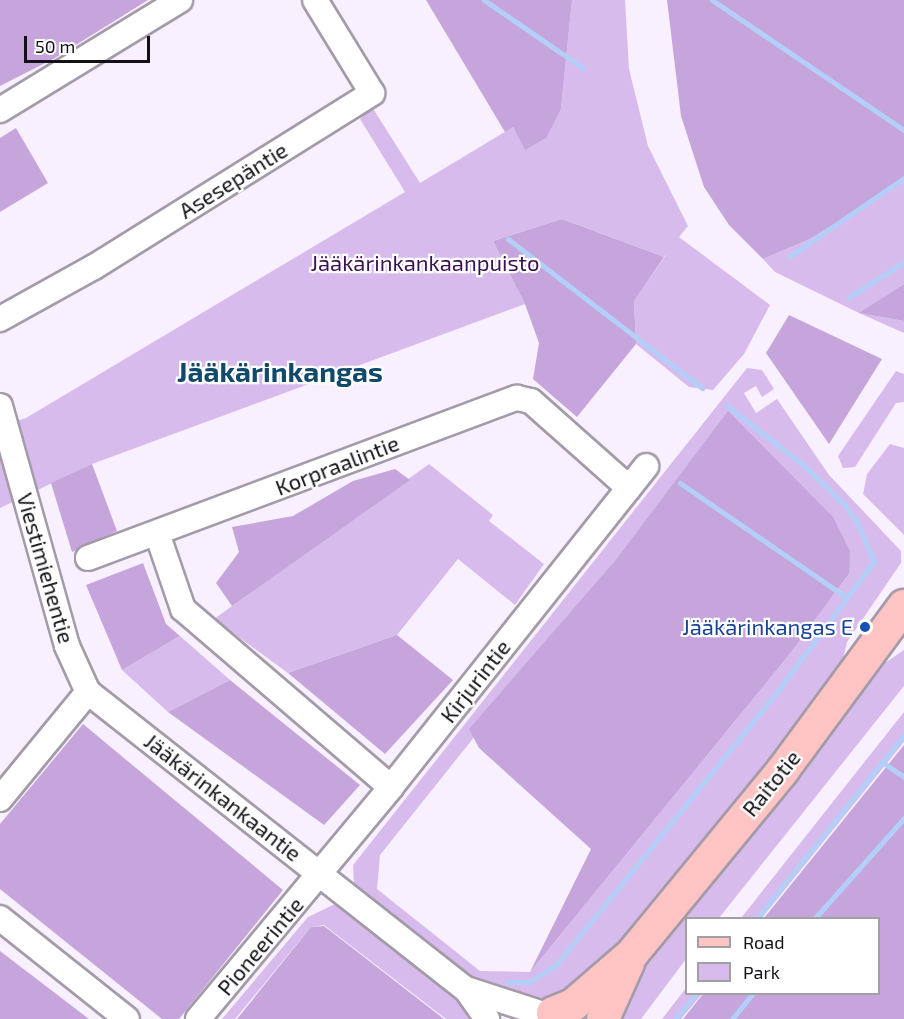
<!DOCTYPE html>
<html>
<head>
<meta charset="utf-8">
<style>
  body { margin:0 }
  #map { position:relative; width:904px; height:1019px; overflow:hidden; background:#f8f0fe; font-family:"Exo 2",sans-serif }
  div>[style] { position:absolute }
  .green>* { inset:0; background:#d8bbed }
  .forest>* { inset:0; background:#c5a5db }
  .stream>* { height:5px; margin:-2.5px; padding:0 2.5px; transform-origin:2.5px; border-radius:2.5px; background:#b3cff8 }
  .roads { filter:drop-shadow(2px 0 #a39ba8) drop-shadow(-2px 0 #a39ba8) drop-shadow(0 2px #a39ba8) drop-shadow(0 -2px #a39ba8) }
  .minor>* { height:24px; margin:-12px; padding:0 12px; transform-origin:12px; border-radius:12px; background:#fff }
  .major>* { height:32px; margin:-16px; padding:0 16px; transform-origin:16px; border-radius:16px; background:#fec4c4 }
  .dots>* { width:16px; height:16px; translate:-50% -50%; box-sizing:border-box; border:3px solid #fff; border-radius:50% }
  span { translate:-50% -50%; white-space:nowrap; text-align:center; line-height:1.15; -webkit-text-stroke:4.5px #fff; paint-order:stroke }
  .street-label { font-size:22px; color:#141116 }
  .park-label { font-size:22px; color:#3b1251 }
  .transit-label { font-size:22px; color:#164399 }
  .right { translate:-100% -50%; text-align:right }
  .district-label { font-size:28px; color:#11496b; font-weight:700 }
  .legend { position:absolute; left:685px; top:917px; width:195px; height:78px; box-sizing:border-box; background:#fff; border:2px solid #a1a0a2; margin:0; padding:8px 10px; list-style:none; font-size:18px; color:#141116 }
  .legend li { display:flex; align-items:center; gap:12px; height:30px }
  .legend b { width:30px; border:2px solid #a1a0a2 }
  .scale { position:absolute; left:24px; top:36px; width:126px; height:27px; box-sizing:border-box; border:3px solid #141116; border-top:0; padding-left:8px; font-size:18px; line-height:21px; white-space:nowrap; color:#141116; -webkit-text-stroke:4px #fff; paint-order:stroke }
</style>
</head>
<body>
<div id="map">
  <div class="green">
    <i style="clip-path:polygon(572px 0,625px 0,629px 69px,648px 146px,688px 226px,679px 237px,770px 305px,744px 354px,713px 390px,689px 387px,636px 344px,634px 301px,668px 252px,664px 257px,562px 219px,493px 241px,525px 304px,92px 464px,0 508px,0 426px,26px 418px,405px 192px,360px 119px,372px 107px,420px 183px,513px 127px,525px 149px,561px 109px)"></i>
    <i style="clip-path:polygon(904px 181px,904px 284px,860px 313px,904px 321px,904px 333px,859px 313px,775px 272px,763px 259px,810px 239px)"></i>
    <i style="clip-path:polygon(evenodd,747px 368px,762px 370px,774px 389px,762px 397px,756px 386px,744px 393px,756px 413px,777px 399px,829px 475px,901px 551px,901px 563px,847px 642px,838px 680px,605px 965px,553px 1002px,506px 996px,471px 978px,354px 883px,353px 865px,747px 368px,728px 412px,849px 574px,789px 655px,530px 972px,480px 971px,377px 889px,380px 855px,614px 562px,728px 412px)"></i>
    <i style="clip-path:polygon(896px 371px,904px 374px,904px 402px,896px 403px,855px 467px,843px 468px,838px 456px)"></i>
    <i style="clip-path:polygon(890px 444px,904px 448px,904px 535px,863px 494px,867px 474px)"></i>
    <i style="clip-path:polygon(429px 464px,493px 515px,489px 521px,544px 564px,515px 605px,458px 559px,397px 635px,288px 673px,214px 619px)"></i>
    <i style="clip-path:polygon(180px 636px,230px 680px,168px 712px,122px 670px)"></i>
    <i style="clip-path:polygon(904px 650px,904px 686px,719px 918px,686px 918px,686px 959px,641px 1019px,611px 1019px,639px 963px,873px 671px)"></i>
    <i style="clip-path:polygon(904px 712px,904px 742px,762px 918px,741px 918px)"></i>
    <i style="clip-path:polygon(341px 901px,459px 998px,481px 1019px,446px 1019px,324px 925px,311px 927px,235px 1019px,222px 1019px,308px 917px)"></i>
    <i style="clip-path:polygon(686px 988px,686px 994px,702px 994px,681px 1019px,662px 1019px)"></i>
  </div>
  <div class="forest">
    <i style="clip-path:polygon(0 0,148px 0,55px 58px,0 86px)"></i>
    <i style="clip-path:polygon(426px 0,572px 0,561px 109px,546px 138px,525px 150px,513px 127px,505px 132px)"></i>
    <i style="clip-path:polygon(667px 0,904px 0,904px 181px,810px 239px,763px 259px,729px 225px,704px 187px,681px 116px)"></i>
    <i style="clip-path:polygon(16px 128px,48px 183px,0 212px,0 138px)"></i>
    <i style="clip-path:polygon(562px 219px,664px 257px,634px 301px,636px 344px,577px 417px,533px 379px,539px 343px,525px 304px,493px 241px)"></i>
    <i style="clip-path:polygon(904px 284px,904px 321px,859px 313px)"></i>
    <i style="clip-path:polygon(789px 315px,882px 359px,829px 444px,766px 353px)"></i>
    <i style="clip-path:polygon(728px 411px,833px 517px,850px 551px,849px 574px,789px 655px,530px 972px,591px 849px,479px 748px,469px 729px,614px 562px)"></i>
    <i style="clip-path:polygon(92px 464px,117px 531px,72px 552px,51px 483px)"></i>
    <i style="clip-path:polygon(395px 469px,410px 480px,232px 606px,216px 583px,239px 552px,232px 527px,293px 516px,353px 481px)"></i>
    <i style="clip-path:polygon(143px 563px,166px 624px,180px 636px,122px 670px,86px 585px)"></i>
    <i style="clip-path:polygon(397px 635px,453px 680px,385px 754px,288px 673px)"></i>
    <i style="clip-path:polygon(230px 680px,360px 785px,324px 825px,168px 712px)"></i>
    <i style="clip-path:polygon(83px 724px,283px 890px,179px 1019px,162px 1019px,0 889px,0 824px)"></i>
    <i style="clip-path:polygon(904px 745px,904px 1019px,683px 1019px,703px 994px,878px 994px,878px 918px,764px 918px)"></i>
    <i style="clip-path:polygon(324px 926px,444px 1019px,237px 1019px,311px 927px)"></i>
    <i style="clip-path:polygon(0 951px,89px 1019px,0 1019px)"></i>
  </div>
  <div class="stream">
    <i style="left:484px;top:0;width:120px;rotate:34.5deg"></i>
    <i style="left:712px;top:0;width:232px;rotate:34.1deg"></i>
    <i style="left:508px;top:239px;width:245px;rotate:37.5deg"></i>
    <i style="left:790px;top:256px;width:138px;rotate:-34.4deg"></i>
    <i style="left:849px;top:297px;width:65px;rotate:-32.5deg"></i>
    <i style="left:680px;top:483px;width:201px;rotate:34.5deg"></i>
    <i style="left:882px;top:762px;width:27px;rotate:34deg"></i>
    <i style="left:757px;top:918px;width:235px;rotate:-51.2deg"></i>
    <i style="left:815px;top:918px;width:134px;rotate:-48.3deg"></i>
    <i style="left:507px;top:982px;width:22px"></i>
    <i style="left:529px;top:982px;width:32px;rotate:-32deg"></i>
    <i style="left:556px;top:965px;width:356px;rotate:-51deg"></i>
    <i style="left:780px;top:688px;width:158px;rotate:-53.5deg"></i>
    <i style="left:874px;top:561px;width:43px;rotate:-113.6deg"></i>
    <i style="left:857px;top:522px;width:22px;rotate:-126deg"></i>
    <i style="left:844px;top:504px;width:58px;rotate:-136.4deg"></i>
    <i style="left:802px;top:464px;width:95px;rotate:-142.3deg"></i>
    <i style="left:675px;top:1019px;width:33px;rotate:-50deg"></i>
    <i style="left:732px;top:1019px;width:32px;rotate:-51deg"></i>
  </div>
  <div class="roads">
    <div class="minor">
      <i style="left:0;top:110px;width:211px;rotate:-31.4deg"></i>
      <i style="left:0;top:319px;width:107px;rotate:-29deg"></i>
      <i style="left:94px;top:267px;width:328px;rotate:-32deg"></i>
      <i style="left:372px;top:93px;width:109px;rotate:-121.5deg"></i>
      <i style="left:0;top:406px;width:249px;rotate:74.4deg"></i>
      <i style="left:67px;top:646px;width:51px;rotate:65.5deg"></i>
      <i style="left:157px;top:533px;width:80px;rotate:71.1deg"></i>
      <i style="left:183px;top:609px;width:274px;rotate:40.6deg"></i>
      <i style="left:88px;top:558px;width:458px;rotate:-20.5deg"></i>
      <i style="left:517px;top:398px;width:14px;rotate:12deg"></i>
      <i style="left:531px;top:401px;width:131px;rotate:41.6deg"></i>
      <i style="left:0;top:799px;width:139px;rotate:-50.6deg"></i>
      <i style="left:88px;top:692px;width:481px;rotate:38.2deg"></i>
      <i style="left:466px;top:989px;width:82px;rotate:17.8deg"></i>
      <i style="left:0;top:918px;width:162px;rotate:38.5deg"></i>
      <i style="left:466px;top:989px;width:37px;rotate:55deg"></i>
      <i style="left:198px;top:1019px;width:302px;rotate:-50.2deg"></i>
      <i style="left:391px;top:787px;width:410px;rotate:-51.5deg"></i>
    </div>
    <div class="major">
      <i style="left:553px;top:1013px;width:22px;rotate:-22deg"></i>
      <i style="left:573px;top:1005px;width:78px;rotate:-40.8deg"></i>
      <i style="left:632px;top:954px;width:238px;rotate:-50.6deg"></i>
      <i style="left:783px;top:770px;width:204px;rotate:-53.6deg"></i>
      <i style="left:603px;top:1019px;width:61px;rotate:-65.9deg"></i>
    </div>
  </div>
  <div class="dots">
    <i style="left:865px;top:627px;background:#1a4fb4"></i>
  </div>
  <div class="street-label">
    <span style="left:233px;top:180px;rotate:-32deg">Asesepäntie</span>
    <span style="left:337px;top:465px;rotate:-21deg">Korpraalintie</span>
    <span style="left:46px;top:568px;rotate:74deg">Viestimiehentie</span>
    <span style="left:475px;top:681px;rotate:-52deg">Kirjurintie</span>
    <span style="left:771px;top:783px;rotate:-51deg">Raitotie</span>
    <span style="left:223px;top:797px;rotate:38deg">Jääkärinkankaantie</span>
    <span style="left:260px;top:946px;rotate:-50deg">Pioneerintie</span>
  </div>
  <div class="park-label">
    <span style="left:425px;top:263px">Jääkärinkankaanpuisto</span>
  </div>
  <div class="transit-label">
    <span class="right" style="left:853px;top:627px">Jääkärinkangas E</span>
  </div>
  <div class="district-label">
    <span style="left:280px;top:371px">Jääkärinkangas</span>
  </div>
  <ul class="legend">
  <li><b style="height:8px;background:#fec4c4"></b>Road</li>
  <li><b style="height:16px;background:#d8bbed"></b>Park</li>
  </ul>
  <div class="scale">50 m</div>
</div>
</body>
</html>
